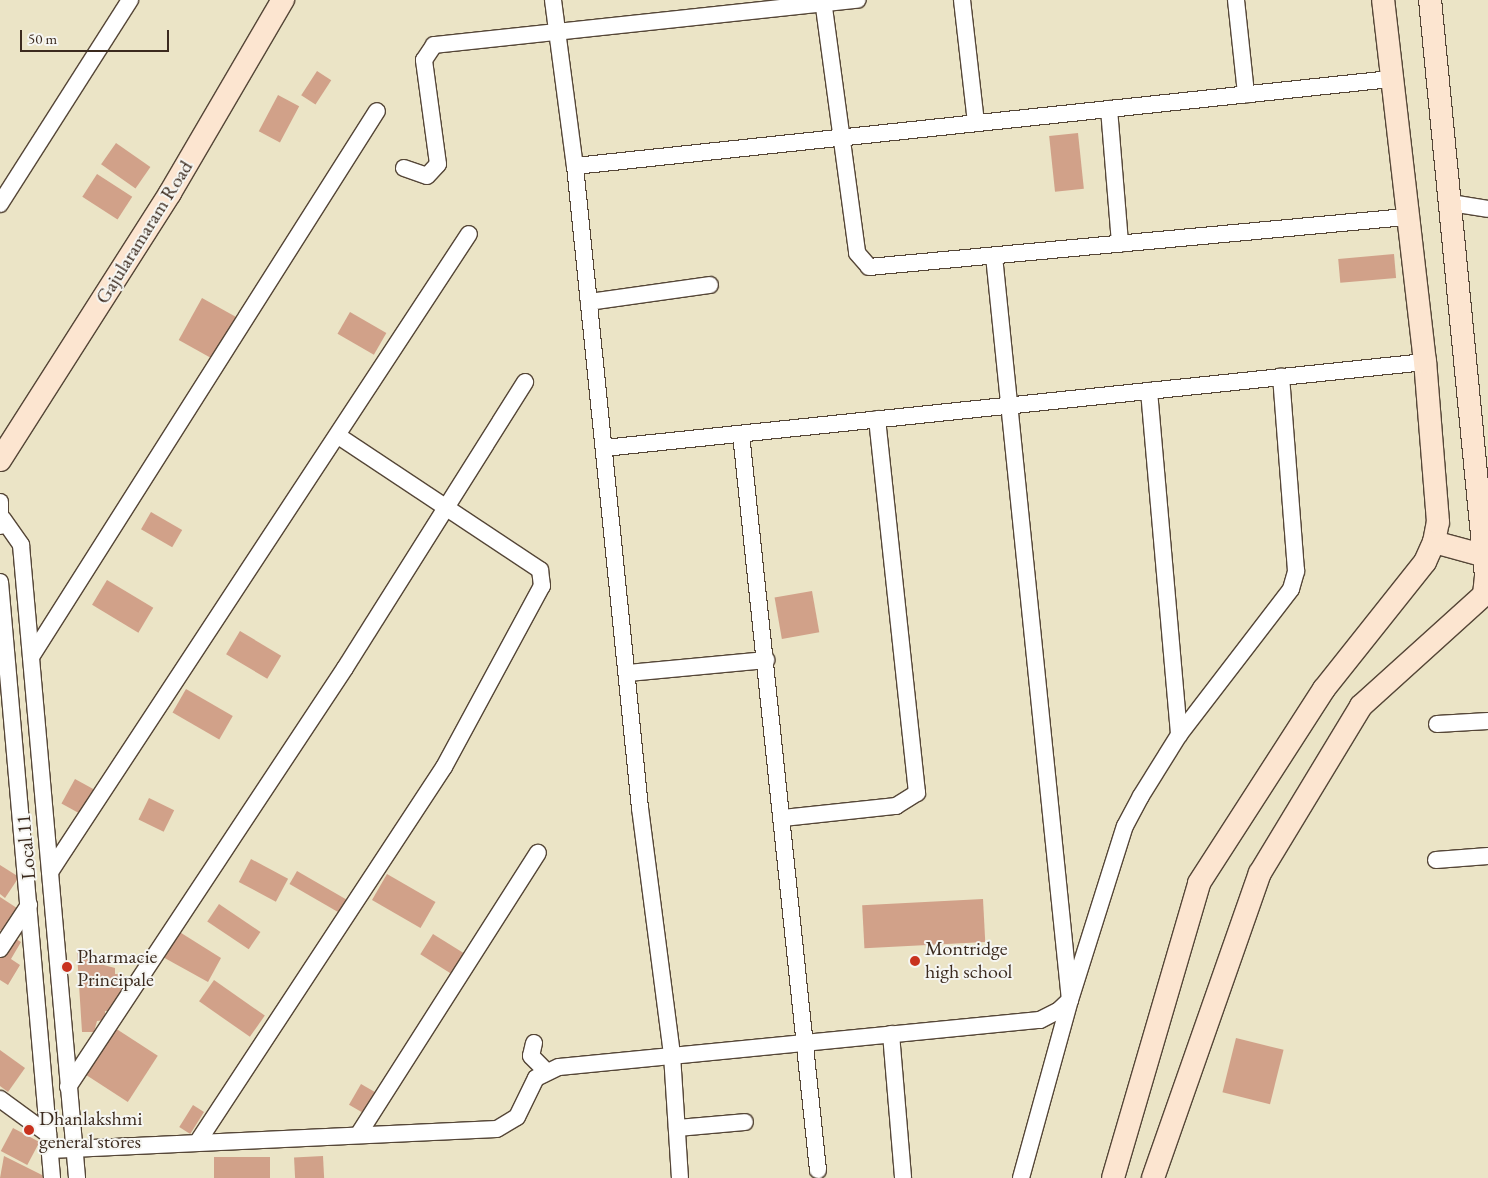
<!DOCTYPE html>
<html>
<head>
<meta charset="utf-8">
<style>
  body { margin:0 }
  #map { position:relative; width:1488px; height:1178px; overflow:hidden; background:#ebe4c6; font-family:"EB Garamond",serif }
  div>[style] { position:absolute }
  .building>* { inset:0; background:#d1a189; transform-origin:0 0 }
  .roads { filter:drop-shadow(1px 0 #554637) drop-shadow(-1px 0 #554637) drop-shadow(0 1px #554637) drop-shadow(0 -1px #554637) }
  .street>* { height:16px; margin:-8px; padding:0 8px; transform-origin:8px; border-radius:8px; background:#fff }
  .secondary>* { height:22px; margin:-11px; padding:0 11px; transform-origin:11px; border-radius:11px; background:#fce5d0 }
  .dots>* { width:14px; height:14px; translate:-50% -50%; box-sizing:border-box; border:2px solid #f6f6f2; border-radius:50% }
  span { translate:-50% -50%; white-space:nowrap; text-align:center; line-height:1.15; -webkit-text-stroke:4px #f6f6f2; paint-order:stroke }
  .street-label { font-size:20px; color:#3b2a1e }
  .poi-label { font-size:20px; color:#3b2a1e }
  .left { translate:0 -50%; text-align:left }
  .scale { position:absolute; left:20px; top:30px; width:149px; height:22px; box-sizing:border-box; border:2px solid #3b2a1e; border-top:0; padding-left:6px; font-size:15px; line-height:18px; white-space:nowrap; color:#3b2a1e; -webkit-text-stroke:4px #f6f6f2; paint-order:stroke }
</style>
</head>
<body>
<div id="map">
  <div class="building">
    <i style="left:317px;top:71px;width:17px;height:29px;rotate:33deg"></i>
    <i style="left:278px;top:95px;width:24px;height:41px;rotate:28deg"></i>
    <i style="left:1078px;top:133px;width:56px;height:29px;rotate:84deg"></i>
    <i style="left:116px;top:143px;width:42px;height:26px;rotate:35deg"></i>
    <i style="left:97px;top:174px;width:42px;height:27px;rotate:33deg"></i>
    <i style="left:1394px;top:254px;width:24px;height:56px;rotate:85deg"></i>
    <i style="left:202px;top:298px;width:39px;height:48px;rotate:29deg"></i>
    <i style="left:350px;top:312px;width:42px;height:25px;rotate:30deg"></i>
    <i style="left:151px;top:512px;width:36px;height:20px;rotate:30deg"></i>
    <i style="left:107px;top:580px;width:54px;height:29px;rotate:31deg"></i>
    <i style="left:812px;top:591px;width:42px;height:38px;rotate:80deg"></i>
    <i style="left:240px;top:631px;width:48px;height:27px;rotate:31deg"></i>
    <i style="left:186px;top:689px;width:54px;height:27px;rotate:30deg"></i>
    <i style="left:75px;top:779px;width:25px;height:28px;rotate:29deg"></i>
    <i style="left:149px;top:798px;width:28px;height:24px;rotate:26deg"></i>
    <i style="left:251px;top:859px;width:42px;height:26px;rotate:28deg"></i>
    <i style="clip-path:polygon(0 865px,19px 877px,5px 898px,0 894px)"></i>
    <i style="left:297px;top:871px;width:58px;height:15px;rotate:30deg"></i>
    <i style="left:387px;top:874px;width:56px;height:30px;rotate:30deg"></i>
    <i style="clip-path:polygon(0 897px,23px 912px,8px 935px,0 930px)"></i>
    <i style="left:983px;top:899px;width:43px;height:121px;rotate:87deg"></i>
    <i style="left:219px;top:904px;width:50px;height:21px;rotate:34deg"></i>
    <i style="clip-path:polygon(178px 931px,221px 958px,208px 982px,161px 956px)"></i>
    <i style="left:433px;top:934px;width:36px;height:24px;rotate:32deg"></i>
    <i style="clip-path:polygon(11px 936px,21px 942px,11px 959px,20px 965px,8px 985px,0 980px,0 954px)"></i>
    <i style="clip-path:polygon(77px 953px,87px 953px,88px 957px,95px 956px,96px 963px,115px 968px,115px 974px,124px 974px,122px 996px,117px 996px,115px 1011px,105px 1011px,105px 1020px,97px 1021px,94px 1032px,82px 1032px)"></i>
    <i style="left:214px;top:980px;width:62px;height:26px;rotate:35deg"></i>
    <i style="left:115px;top:1028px;width:51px;height:55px;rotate:33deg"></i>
    <i style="left:1236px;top:1038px;width:49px;height:56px;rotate:14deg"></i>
    <i style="clip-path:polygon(0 1050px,25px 1068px,8px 1092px,0 1086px)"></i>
    <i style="left:361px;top:1084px;width:16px;height:24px;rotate:30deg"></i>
    <i style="left:193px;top:1105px;width:13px;height:26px;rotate:32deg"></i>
    <i style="left:13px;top:1128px;width:30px;height:26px;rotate:28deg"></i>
    <i style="clip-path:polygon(4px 1156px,44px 1176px,43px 1178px,0 1178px)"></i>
    <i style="left:323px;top:1156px;width:22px;height:29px;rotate:87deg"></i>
    <i style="left:214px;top:1157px;width:56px;height:21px"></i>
  </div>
  <div class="roads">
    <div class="street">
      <i style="left:553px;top:0;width:167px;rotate:82.5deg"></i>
      <i style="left:575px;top:166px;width:645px;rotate:84.22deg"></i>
      <i style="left:640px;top:808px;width:249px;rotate:82.6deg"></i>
      <i style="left:672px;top:1055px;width:123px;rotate:86.3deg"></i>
      <i style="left:823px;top:0;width:255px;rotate:82.3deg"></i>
      <i style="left:857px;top:253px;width:18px;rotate:49deg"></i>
      <i style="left:869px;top:267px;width:539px;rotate:-5.32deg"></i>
      <i style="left:962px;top:0;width:123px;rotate:83.5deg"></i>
      <i style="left:1236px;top:0;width:95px;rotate:83.9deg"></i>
      <i style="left:1109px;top:109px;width:135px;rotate:85.3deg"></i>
      <i style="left:575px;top:166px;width:821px;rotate:-6.09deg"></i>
      <i style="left:404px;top:168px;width:24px;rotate:19deg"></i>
      <i style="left:427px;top:176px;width:16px;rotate:-47deg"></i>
      <i style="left:438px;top:164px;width:105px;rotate:-97.7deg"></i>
      <i style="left:424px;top:60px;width:18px;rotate:-56deg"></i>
      <i style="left:434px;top:45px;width:426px;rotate:-6.1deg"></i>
      <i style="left:1451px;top:203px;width:37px;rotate:9deg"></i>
      <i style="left:0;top:204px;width:242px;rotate:-57.5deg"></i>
      <i style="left:994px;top:256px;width:748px;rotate:84.17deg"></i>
      <i style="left:1070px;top:1000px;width:185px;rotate:105.4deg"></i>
      <i style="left:589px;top:302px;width:122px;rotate:-8deg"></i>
      <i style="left:1149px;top:391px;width:345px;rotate:85deg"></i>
      <i style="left:741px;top:434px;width:740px;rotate:84.03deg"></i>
      <i style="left:604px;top:448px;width:825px;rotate:-5.98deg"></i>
      <i style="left:0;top:502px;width:24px;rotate:90deg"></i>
      <i style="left:3px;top:519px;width:32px;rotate:55deg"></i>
      <i style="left:21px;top:545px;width:635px;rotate:84.94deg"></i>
      <i style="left:0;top:582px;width:598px;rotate:85.01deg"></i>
      <i style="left:31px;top:657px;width:646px;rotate:-57.64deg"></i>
      <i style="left:628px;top:673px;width:139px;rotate:-5.4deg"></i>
      <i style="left:1437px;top:724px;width:51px;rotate:-3.4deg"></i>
      <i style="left:783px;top:818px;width:114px;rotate:-6.1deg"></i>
      <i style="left:896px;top:806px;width:25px;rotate:-32deg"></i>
      <i style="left:917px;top:793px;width:376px;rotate:-96.1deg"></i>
      <i style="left:1436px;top:860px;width:52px;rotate:-4.4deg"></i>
      <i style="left:50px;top:872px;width:763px;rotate:-56.71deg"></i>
      <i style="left:0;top:949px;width:53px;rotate:-56.6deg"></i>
      <i style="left:891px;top:1034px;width:144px;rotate:85.2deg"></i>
      <i style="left:534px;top:1043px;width:13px;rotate:103deg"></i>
      <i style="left:531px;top:1056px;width:21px;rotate:45deg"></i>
      <i style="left:68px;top:1087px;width:502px;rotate:-56.53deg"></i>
      <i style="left:345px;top:668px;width:338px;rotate:-57.8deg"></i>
      <i style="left:0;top:1099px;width:59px;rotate:36.1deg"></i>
      <i style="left:677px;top:1128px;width:68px;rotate:-5deg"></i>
      <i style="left:360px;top:1132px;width:331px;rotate:-57.5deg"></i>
      <i style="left:199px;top:1140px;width:446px;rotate:-56.7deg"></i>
      <i style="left:444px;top:767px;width:206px;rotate:-61.6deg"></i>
      <i style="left:542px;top:586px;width:16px;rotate:-97deg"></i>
      <i style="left:540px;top:570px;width:242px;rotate:-146.4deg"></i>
      <i style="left:50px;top:1150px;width:447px;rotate:-2.7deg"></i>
      <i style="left:497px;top:1129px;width:23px;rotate:-31deg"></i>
      <i style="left:517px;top:1117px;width:43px;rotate:-64deg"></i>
      <i style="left:536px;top:1078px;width:25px;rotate:-26deg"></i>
      <i style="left:559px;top:1067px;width:483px;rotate:-5.6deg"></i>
      <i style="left:1040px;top:1020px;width:20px;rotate:-27deg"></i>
      <i style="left:1058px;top:1011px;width:16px;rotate:-43deg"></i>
      <i style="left:1070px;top:1000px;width:182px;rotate:-72.5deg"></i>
      <i style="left:1125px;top:826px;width:34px;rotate:-62deg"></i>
      <i style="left:1141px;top:796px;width:72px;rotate:-58.1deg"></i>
      <i style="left:1179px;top:735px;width:184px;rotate:-52.5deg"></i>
      <i style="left:1291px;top:589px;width:19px;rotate:-74deg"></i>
      <i style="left:1296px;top:571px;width:195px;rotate:-94.4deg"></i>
    </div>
    <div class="secondary">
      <i style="left:0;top:460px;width:317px;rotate:-57.5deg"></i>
      <i style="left:170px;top:193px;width:224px;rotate:-59.7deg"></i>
      <i style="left:1434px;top:542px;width:50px;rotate:15.2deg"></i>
      <i style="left:1113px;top:1178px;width:307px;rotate:-73.7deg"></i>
      <i style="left:1199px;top:883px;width:231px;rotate:-57.2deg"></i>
      <i style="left:1324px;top:689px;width:162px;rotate:-51.5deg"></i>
      <i style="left:1425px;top:562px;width:22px;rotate:-66deg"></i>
      <i style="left:1434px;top:542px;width:20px;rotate:-79deg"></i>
      <i style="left:1438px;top:522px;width:161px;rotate:-94.6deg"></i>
      <i style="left:1425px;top:362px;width:364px;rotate:-96.6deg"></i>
      <i style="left:1153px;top:1178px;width:323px;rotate:-70.7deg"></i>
      <i style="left:1260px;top:873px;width:195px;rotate:-58.8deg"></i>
      <i style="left:1361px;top:706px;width:166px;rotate:-42.1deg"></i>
      <i style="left:1484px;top:595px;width:19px;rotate:-84deg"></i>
      <i style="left:1486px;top:576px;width:579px;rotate:-95.55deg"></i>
    </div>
  </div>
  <div class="dots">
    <i style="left:915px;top:961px;background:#c8321e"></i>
    <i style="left:67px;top:967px;background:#c8321e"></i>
    <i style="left:29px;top:1130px;background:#c8321e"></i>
  </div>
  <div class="street-label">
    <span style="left:144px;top:232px;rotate:-58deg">Gajularamaram Road</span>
    <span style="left:26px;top:847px;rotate:-95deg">Local 11</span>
  </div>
  <div class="poi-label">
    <span class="left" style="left:925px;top:960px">Montridge<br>high school</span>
    <span class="left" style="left:77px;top:968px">Pharmacie<br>Principale</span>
    <span class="left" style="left:39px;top:1130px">Dhanlakshmi<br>general stores</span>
  </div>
  <div class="scale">50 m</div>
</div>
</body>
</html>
